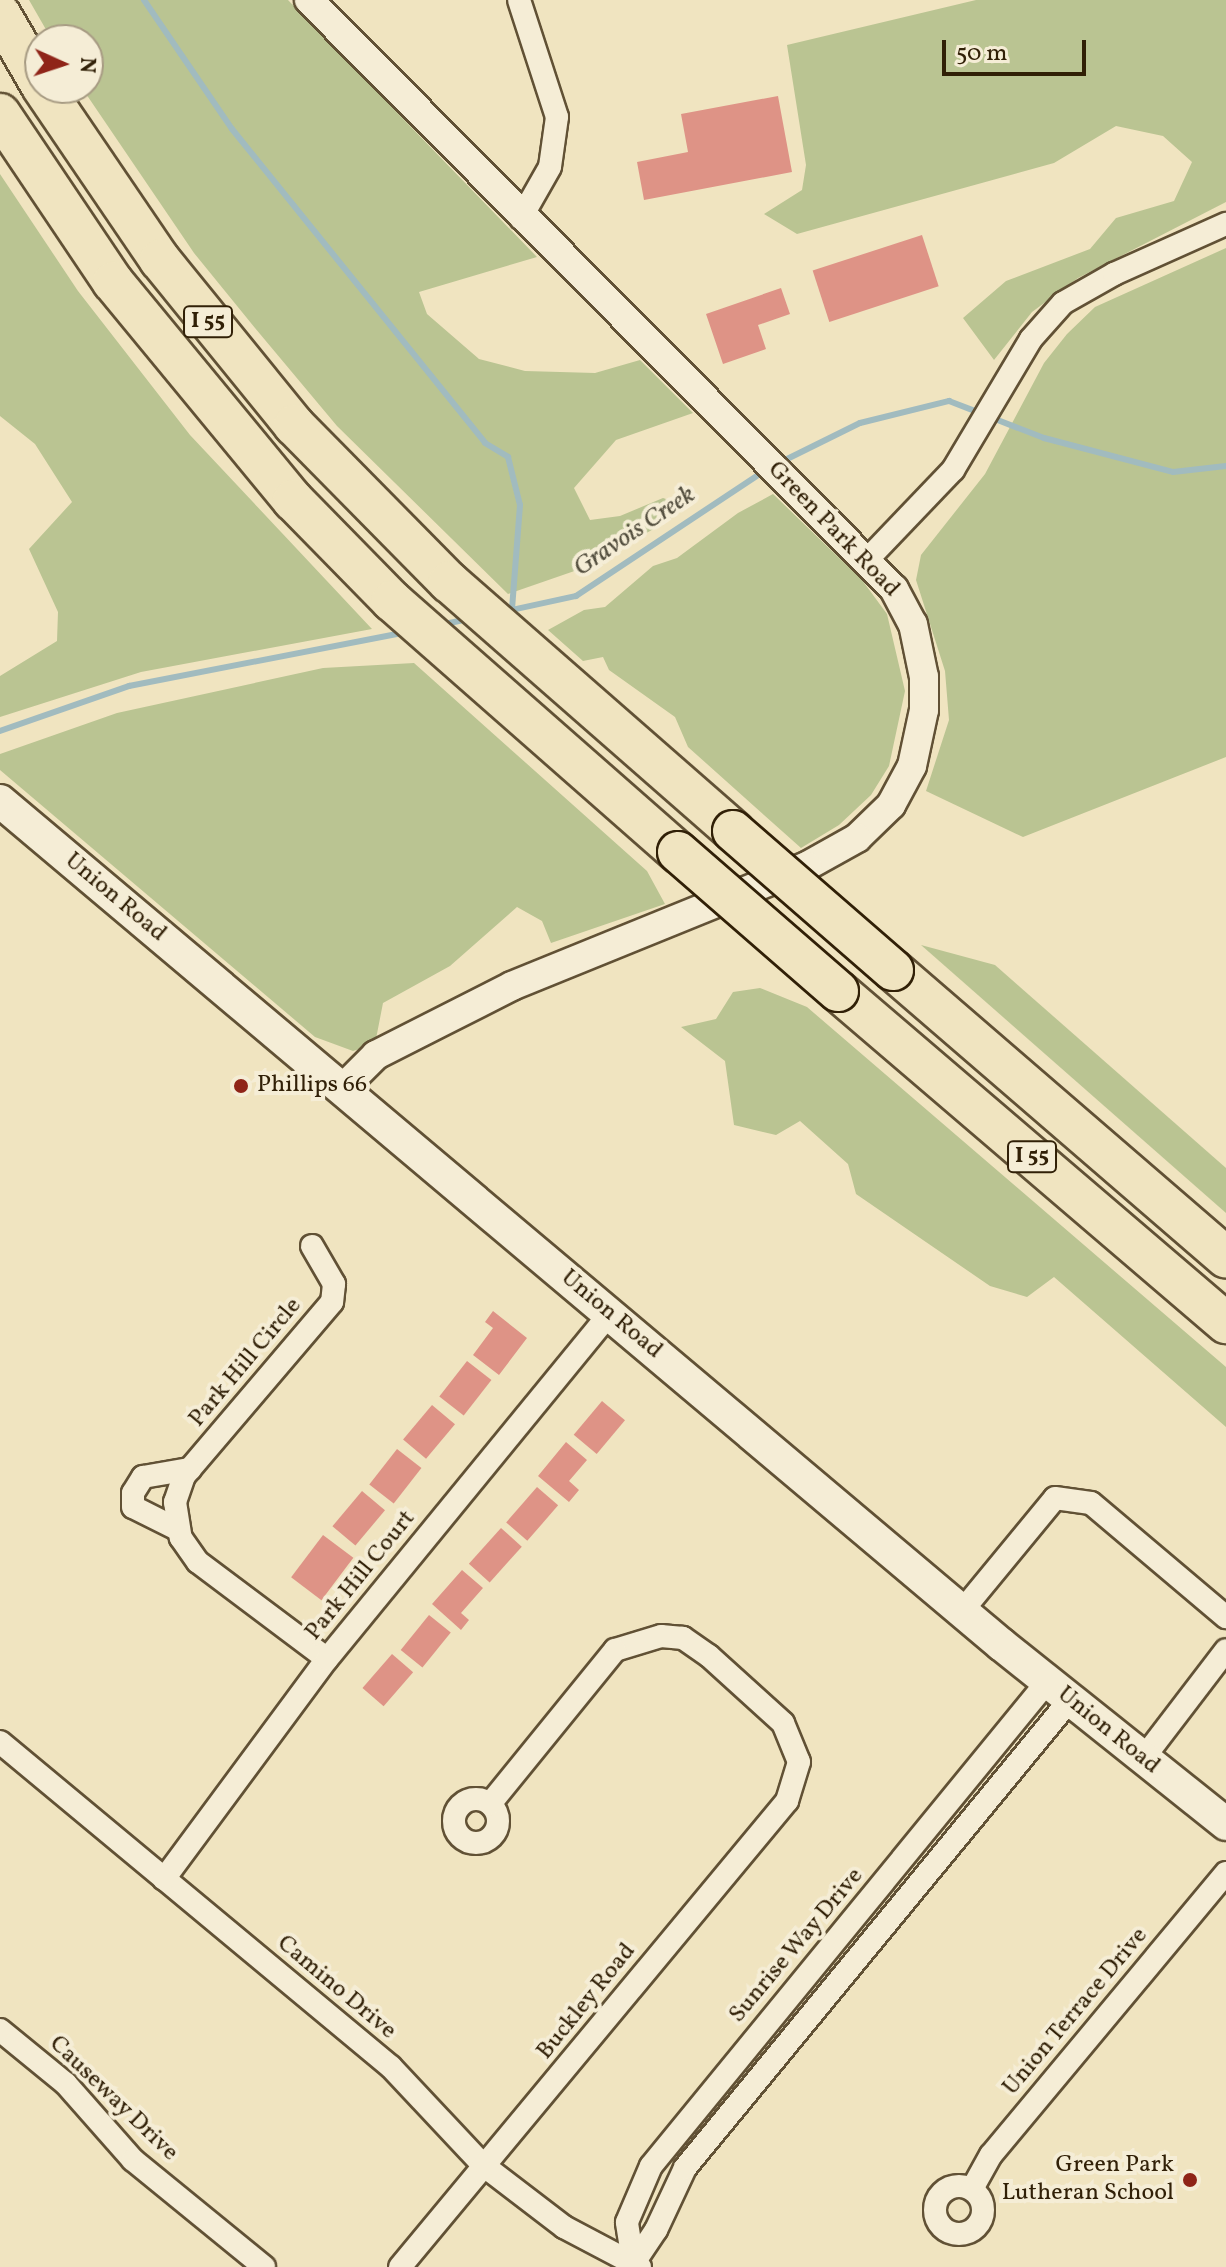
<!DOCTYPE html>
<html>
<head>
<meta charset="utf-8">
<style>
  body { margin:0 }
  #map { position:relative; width:1226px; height:2267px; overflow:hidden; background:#f0e4c0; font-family:Vollkorn,serif }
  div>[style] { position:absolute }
  .green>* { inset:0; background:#bac492 }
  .stream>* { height:6px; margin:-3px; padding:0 3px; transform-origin:3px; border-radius:3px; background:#a1bbbf }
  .building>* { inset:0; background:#de9386; transform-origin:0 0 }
  .roads { filter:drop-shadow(2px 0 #615135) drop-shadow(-2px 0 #615135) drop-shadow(0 2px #615135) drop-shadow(0 -2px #615135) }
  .minor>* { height:22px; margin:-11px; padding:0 11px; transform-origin:11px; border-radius:11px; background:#f5edd6 }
  .minor>.ring { margin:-11px; padding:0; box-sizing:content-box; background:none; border:22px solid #f5edd6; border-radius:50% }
  .tertiary>* { height:28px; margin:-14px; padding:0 14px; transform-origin:14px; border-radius:14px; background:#f5edd6 }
  .secondary>* { height:32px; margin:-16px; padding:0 16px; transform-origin:16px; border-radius:16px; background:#f5edd6 }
  .motorway>* { height:40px; margin:-20px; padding:0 20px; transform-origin:20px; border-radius:20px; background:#f0e4c0 }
  .bridges { filter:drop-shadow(2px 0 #312007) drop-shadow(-2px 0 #312007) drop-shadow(0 2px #312007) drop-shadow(0 -2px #312007) }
  .motorway-bridge>* { height:40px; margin:-20px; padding:0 20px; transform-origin:20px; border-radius:20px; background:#f0e4c0 }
  .dots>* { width:22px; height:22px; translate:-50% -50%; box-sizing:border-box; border:4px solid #f5edd6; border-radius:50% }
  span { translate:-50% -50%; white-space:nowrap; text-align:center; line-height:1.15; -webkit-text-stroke:8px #f5edd6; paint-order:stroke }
  .shield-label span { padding:2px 6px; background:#f5edd6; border:2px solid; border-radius:6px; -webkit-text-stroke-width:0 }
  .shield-label { font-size:22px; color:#312007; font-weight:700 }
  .street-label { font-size:24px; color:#312007 }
  .poi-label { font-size:24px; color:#312007 }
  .left { translate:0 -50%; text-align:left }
  .right { translate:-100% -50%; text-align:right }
  .water-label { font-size:26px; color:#534e3e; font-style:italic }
  .north { position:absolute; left:24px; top:24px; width:80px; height:80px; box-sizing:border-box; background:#f5edd6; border:2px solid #a79b83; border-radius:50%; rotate:93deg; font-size:22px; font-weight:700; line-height:32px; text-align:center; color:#312007 }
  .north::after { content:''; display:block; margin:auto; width:28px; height:36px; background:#8f2418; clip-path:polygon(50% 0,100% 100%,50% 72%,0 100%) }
  .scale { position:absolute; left:942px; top:40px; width:144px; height:36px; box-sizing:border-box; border:4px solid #312007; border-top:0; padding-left:10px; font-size:24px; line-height:28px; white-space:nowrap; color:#312007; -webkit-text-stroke:6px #f5edd6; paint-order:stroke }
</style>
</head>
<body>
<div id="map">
  <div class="green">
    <i style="clip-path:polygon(29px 0,288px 0,537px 257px,419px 292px,427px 314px,479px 359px,525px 371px,595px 373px,640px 360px,693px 413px,616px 440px,574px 488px,590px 520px,620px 516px,663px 498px,684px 505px,666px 522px,586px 567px,508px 594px,337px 426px,255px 328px,194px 253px,82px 88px,88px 88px,88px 40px,52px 40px)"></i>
    <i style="clip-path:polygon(976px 0,1226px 0,1226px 202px,1078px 278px,1032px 312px,994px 360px,963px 318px,1006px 281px,1090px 249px,1116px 218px,1174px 201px,1192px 162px,1163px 136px,1116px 126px,1054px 163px,797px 234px,764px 214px,802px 190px,806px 165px,787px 45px)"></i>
    <i style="clip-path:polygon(0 174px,78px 291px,190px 435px,372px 629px,141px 672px,0 717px,0 676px,57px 641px,58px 612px,29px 549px,72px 502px,35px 444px,0 416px)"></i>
    <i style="clip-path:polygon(1226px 248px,1226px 757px,1023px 837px,926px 791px,949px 720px,945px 671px,916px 580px,921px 555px,985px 474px,1044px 363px,1067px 334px,1095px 307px)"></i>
    <i style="clip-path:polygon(773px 494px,862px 580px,887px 614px,905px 691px,889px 766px,871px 795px,839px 825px,801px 848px,688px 747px,675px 717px,609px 670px,603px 657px,583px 661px,548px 630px,584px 610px,605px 607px,653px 566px,677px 558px,738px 513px)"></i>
    <i style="clip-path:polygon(414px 663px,647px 871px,665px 904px,551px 943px,542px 921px,517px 907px,450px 966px,383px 1003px,375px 1044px,353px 1051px,315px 1037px,0 770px,0 754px,117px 713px,323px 668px)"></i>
    <i style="clip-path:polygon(921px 945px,995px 965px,1226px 1168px,1226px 1213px)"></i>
    <i style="clip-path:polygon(760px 988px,807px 1007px,1226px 1367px,1226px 1427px,1054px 1277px,1027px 1297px,990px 1286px,856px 1194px,848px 1164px,800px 1121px,776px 1135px,734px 1125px,725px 1061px,681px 1027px,716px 1019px,733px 992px)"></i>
  </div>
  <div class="stream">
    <i style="left:144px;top:0;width:156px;rotate:55.7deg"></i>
    <i style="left:232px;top:129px;width:403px;rotate:51.1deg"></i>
    <i style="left:485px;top:443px;width:27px;rotate:31deg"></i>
    <i style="left:508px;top:457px;width:49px;rotate:76deg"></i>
    <i style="left:520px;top:505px;width:105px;rotate:94.4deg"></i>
    <i style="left:990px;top:417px;width:58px;rotate:21.3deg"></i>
    <i style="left:1044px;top:438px;width:133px;rotate:14.8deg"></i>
    <i style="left:1173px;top:472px;width:53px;rotate:-6.5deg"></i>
    <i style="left:781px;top:462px;width:88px;rotate:-26.3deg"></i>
    <i style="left:860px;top:423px;width:92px;rotate:-13.9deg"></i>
    <i style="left:949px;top:401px;width:33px;rotate:21deg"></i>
    <i style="left:507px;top:611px;width:71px;rotate:-12.3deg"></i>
    <i style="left:576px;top:596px;width:226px;rotate:-33.6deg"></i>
    <i style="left:440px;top:625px;width:30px;rotate:-12deg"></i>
    <i style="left:0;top:731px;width:137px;rotate:-19.2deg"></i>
    <i style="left:129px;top:686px;width:282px;rotate:-11deg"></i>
  </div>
  <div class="building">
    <i style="clip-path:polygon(778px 96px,792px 172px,644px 200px,637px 162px,688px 152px,681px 114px)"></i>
    <i style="left:922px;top:235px;width:54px;height:115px;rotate:72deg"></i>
    <i style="clip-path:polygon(781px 288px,790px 314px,758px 325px,766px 349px,723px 364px,706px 314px)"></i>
    <i style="clip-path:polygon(493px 1311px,527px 1338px,499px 1375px,473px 1355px,493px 1328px,485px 1322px)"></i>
    <i style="left:467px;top:1361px;width:31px;height:45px;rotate:38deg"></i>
    <i style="left:602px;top:1401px;width:30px;height:44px;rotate:40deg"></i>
    <i style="left:432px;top:1405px;width:30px;height:45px;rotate:40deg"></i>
    <i style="clip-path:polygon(566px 1442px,587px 1460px,569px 1481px,579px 1490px,569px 1502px,538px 1476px)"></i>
    <i style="left:397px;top:1449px;width:31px;height:45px;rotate:38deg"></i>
    <i style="left:537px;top:1487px;width:28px;height:47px;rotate:41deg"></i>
    <i style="left:362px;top:1491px;width:30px;height:46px;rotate:40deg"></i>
    <i style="left:501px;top:1528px;width:28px;height:48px;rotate:42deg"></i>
    <i style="left:323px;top:1535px;width:38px;height:53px;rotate:37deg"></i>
    <i style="clip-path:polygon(462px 1570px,483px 1588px,461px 1613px,469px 1620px,461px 1630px,432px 1604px)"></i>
    <i style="left:429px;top:1615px;width:28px;height:45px;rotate:39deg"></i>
    <i style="left:392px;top:1654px;width:28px;height:45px;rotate:41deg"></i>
  </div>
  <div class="roads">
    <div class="minor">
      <i style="left:519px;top:0;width:123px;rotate:72deg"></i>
      <i style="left:557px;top:117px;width:50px;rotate:98deg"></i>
      <i style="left:550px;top:167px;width:59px;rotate:119.6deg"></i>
      <i style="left:866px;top:561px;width:126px;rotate:-46.3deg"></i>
      <i style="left:953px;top:470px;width:152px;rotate:-59.2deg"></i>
      <i style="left:1031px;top:339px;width:48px;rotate:-48.4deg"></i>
      <i style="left:1063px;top:303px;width:59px;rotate:-29.6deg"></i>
      <i style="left:1114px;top:274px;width:123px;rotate:-24.1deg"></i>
      <i style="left:312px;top:1246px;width:44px;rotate:59.9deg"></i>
      <i style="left:334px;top:1284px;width:18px;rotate:96deg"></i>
      <i style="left:332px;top:1302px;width:228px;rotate:130.4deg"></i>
      <i style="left:184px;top:1476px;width:28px;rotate:109deg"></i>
      <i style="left:175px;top:1502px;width:36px;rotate:81deg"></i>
      <i style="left:181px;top:1538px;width:29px;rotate:55deg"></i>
      <i style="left:198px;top:1562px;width:161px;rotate:36.9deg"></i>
      <i style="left:179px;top:1530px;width:51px;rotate:-153.4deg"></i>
      <i style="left:133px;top:1507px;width:14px;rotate:-90deg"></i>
      <i style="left:133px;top:1493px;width:19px;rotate:-58deg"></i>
      <i style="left:143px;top:1477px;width:48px;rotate:-9.7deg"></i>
      <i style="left:962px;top:1611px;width:146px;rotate:-50.5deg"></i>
      <i style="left:1055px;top:1498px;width:36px;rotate:8deg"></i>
      <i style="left:1091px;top:1503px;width:177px;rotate:40.2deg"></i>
      <i style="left:0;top:1742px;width:508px;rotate:39.73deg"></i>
      <i style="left:391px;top:2067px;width:134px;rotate:46.8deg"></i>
      <i style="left:483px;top:2165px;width:102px;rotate:37.4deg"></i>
      <i style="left:564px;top:2227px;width:86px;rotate:27.8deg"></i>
      <i style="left:1142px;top:1760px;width:138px;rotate:-52.6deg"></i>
      <i class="ring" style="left:454px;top:1799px;width:22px;height:22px"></i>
      <i style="left:164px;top:1879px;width:274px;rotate:-53.5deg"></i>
      <i style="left:327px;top:1659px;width:446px;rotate:-50.7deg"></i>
      <i style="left:0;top:2030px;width:85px;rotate:39.3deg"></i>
      <i style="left:66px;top:2084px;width:101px;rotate:48.6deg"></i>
      <i style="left:133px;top:2160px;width:169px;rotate:39.2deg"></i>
      <i class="ring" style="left:935px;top:2186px;width:26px;height:26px"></i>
      <i style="left:972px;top:2189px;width:39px;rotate:-61deg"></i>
      <i style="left:991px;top:2155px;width:367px;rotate:-50.2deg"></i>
      <i style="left:633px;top:2261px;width:39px;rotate:-99deg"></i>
      <i style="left:627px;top:2222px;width:61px;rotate:-66.8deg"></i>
      <i style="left:651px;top:2166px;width:625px;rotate:-50.71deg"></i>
      <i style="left:400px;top:2267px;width:606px;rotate:-50.29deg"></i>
      <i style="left:787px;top:1801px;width:41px;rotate:-72.9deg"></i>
      <i style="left:799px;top:1762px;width:42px;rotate:-112.3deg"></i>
      <i style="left:783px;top:1723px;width:100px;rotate:-137.8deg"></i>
      <i style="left:709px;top:1656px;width:32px;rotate:-145deg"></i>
      <i style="left:683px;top:1638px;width:22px;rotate:-175deg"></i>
      <i style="left:661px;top:1636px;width:48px;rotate:163.1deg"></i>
      <i style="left:615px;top:1650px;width:198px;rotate:129.1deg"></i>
      <i style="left:631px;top:2267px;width:45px;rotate:-56deg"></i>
      <i style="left:656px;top:2230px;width:68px;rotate:-64.9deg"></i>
      <i style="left:685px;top:2168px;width:605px;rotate:-50.57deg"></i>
    </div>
    <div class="tertiary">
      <i style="left:309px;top:0;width:830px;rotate:45.2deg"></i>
      <i style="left:894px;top:589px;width:40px;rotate:62deg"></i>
      <i style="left:913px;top:624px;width:54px;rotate:78.3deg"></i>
      <i style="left:924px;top:677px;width:33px;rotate:90deg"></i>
      <i style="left:924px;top:710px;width:57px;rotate:102.1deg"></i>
      <i style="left:912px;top:766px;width:44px;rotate:118.3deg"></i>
      <i style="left:891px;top:805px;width:47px;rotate:135.9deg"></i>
      <i style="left:857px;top:838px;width:57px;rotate:150.8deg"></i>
      <i style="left:807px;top:866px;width:318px;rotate:157.9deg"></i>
      <i style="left:512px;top:986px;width:153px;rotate:153.1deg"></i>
      <i style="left:376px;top:1055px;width:48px;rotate:135deg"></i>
    </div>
    <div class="secondary">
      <i style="left:0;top:801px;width:1310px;rotate:40.11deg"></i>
      <i style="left:1002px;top:1645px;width:287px;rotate:38.6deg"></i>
    </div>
    <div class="motorway">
      <i style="left:0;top:14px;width:80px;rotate:59.9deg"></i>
      <i style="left:43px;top:88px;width:208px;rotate:55.8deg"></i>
      <i style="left:160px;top:260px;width:213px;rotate:50.9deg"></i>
      <i style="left:294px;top:425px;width:221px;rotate:45.4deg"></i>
      <i style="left:449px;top:582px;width:378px;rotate:41.2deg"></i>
      <i style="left:0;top:114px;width:202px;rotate:56.1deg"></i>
      <i style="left:113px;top:282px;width:283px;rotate:50.5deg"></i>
      <i style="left:293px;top:500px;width:141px;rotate:45.6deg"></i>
      <i style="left:392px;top:601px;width:381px;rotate:41.3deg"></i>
      <i style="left:893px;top:970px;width:440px;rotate:40.8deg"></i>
      <i style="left:838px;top:991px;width:511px;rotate:40.55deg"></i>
    </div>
  </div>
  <div class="bridges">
    <div class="motorway-bridge">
      <i style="left:733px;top:831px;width:212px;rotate:41deg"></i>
      <i style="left:678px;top:852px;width:212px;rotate:41deg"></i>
    </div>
  </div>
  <div class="dots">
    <i style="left:241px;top:1086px;background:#8f2418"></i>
    <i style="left:1190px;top:2180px;background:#8f2418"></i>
  </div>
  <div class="shield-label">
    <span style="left:208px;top:322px">I 55</span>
    <span style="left:1032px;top:1157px">I 55</span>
  </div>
  <div class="street-label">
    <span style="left:833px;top:530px;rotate:46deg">Green Park Road</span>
    <span style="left:115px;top:898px;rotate:40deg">Union Road</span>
    <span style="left:611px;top:1315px;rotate:40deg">Union Road</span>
    <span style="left:246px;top:1363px;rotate:-50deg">Park Hill Circle</span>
    <span style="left:361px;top:1576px;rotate:-51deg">Park Hill Court</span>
    <span style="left:1108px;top:1731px;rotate:39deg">Union Road</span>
    <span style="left:797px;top:1946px;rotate:-50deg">Sunrise Way Drive</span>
    <span style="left:336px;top:1988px;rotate:40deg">Camino Drive</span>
    <span style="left:587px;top:2002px;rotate:-51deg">Buckley Road</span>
    <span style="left:1076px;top:2012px;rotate:-50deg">Union Terrace Drive</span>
    <span style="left:113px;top:2099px;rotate:44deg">Causeway Drive</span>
  </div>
  <div class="poi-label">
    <span class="left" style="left:257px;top:1086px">Phillips 66</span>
    <span class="right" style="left:1174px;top:2180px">Green Park<br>Lutheran School</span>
  </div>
  <div class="water-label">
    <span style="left:635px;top:532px;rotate:-34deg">Gravois Creek</span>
  </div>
  <div class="north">N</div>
  <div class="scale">50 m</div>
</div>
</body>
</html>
